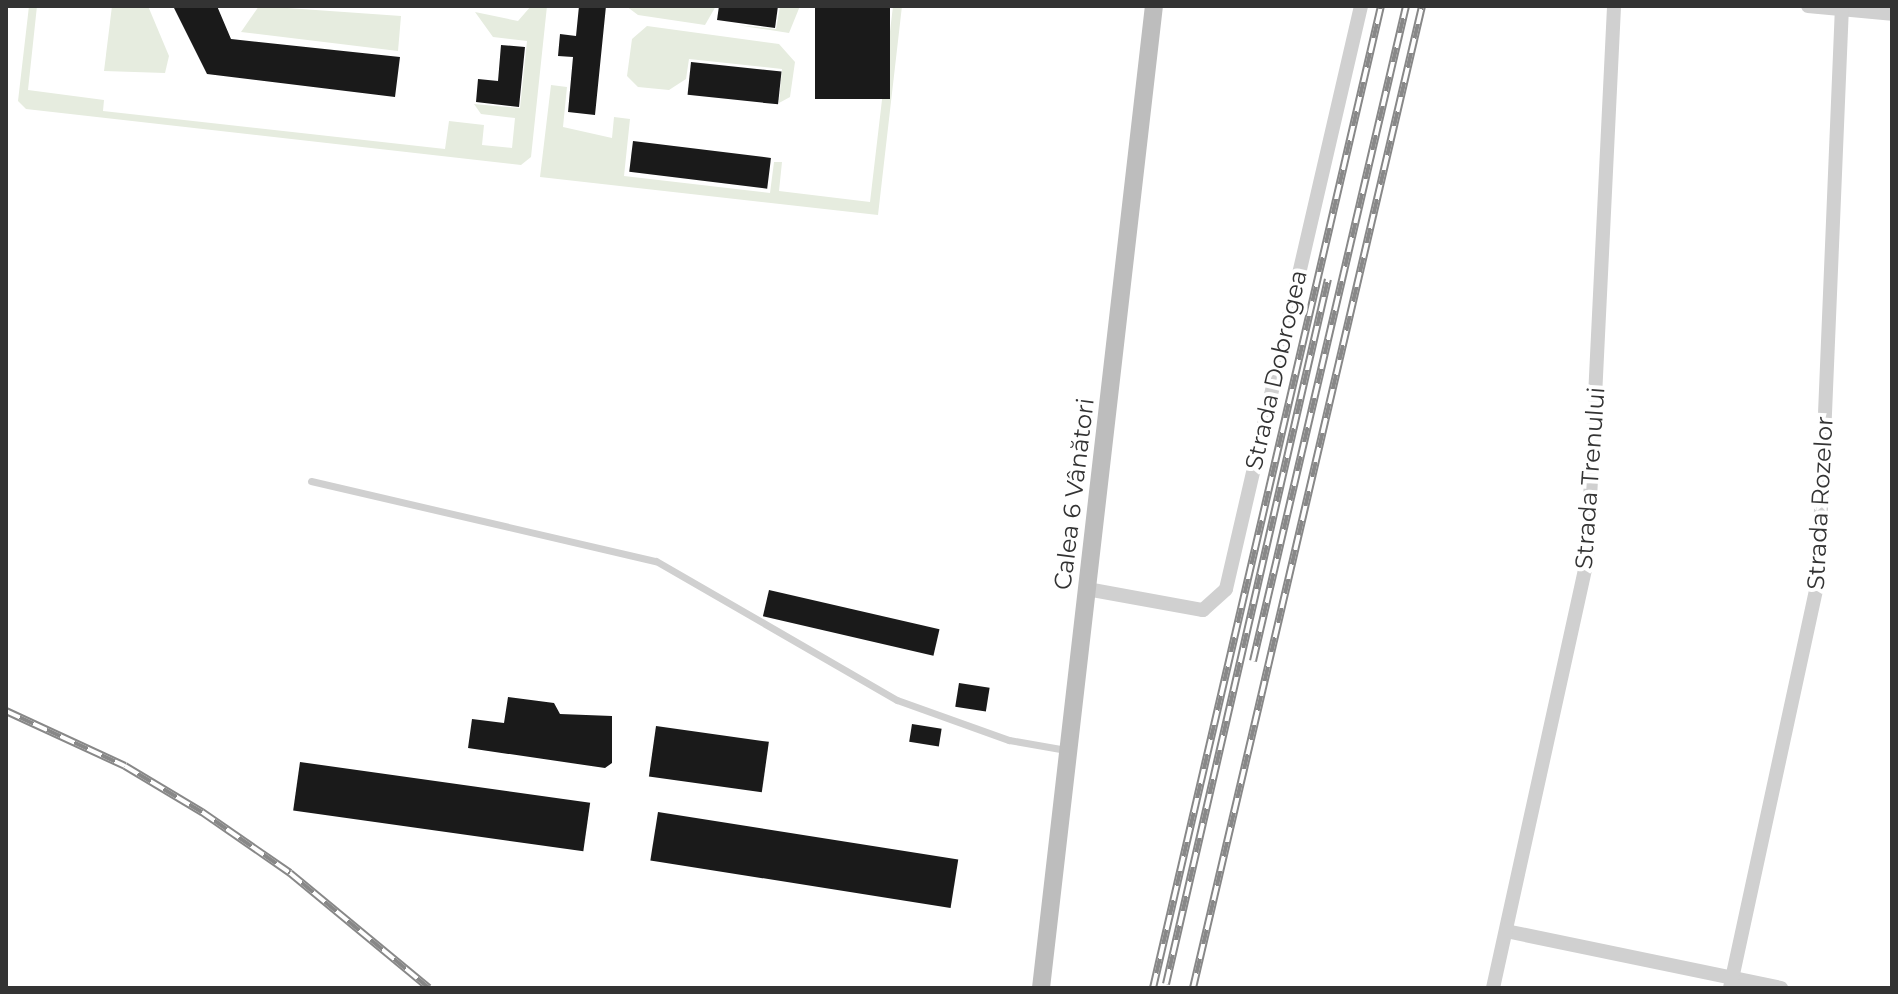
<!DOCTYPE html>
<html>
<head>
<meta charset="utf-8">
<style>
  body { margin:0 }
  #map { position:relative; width:1898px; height:994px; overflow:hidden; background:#fff; font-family:Montserrat,sans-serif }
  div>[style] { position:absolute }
  .green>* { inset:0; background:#e6ecdf }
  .building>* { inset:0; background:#1a1a1a; transform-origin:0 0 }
  .service>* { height:7px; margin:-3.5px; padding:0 3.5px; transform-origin:3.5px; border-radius:3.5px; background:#d0d0d0 }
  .minor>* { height:14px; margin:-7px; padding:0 7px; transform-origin:7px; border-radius:7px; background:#d0d0d0 }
  .secondary>* { height:18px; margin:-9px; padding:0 9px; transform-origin:9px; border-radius:9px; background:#bdbdbd }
  .rail>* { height:8px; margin-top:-4px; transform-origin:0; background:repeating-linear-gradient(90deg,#fff 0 15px,#888 0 30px); box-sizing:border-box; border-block:2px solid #888 }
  span { translate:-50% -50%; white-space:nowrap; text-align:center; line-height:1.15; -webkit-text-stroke:8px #fff; paint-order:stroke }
  .street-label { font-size:24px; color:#333 }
  .frame { position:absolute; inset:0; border:8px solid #333; pointer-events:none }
</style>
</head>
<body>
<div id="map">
  <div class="green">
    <i style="clip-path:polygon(29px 6px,37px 6px,28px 90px,104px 100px,103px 111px,445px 149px,449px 121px,484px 125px,482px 145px,512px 148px,515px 118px,481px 114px,474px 104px,520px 108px,527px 41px,493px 37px,475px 12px,518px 21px,531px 6px,547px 6px,531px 157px,521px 165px,26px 109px,18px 101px)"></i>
    <i style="clip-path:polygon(112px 6px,148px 6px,169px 56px,165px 73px,104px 71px)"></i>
    <i style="clip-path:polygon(259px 6px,401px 16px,398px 51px,241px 32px)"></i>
    <i style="clip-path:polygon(626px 6px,716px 6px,705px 25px,638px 15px)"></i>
    <i style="clip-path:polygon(780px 6px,800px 6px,789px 33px,737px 25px,776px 29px)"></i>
    <i style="clip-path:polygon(893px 6px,902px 6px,878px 215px,540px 177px,551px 85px,567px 87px,563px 127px,612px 138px,614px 117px,630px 119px,624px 176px,770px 193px,774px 162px,782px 162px,779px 191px,870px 202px)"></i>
    <i style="clip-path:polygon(647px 26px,779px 44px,795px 62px,790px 97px,779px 103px,782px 69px,689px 59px,686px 79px,669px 90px,638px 87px,627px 76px,632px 39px)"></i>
  </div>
  <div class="building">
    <i style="clip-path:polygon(173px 6px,217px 6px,231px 39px,400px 57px,395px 97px,207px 74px)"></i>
    <i style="clip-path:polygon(579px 6px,606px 6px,595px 115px,568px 112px,573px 57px,558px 56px,560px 34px,576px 36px)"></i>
    <i style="clip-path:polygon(719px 6px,778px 6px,775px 28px,717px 20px)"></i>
    <i style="left:815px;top:6px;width:75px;height:93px"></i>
    <i style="clip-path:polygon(501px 45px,525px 47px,519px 107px,476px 102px,478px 79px,498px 81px)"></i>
    <i style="left:691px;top:62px;width:91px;height:33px;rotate:6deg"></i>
    <i style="left:633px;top:141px;width:139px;height:31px;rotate:7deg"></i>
    <i style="left:769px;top:590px;width:175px;height:27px;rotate:13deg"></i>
    <i style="left:959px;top:683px;width:31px;height:24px;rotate:9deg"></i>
    <i style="clip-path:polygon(508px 697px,554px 703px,560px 714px,612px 716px,612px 763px,605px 768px,468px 748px,472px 719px,504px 723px)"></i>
    <i style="left:912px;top:724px;width:30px;height:18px;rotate:9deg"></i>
    <i style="left:656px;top:726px;width:114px;height:51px;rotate:8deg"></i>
    <i style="left:300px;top:762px;width:293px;height:49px;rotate:8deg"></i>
    <i style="left:658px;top:812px;width:304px;height:49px;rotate:9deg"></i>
  </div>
  <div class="service">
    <i style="left:311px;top:481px;width:354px;rotate:13.1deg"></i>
    <i style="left:656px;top:561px;width:278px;rotate:30deg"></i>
    <i style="left:897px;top:700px;width:119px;rotate:19.7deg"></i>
    <i style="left:1009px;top:740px;width:58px;rotate:10deg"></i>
  </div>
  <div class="minor">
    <i style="left:1808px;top:6px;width:84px;rotate:5.4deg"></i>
    <i style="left:1087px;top:589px;width:118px;rotate:10.3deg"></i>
    <i style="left:1203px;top:610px;width:31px;rotate:-42deg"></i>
    <i style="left:1226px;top:589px;width:598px;rotate:-76.96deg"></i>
    <i style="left:1506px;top:931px;width:281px;rotate:11.7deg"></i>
    <i style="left:1493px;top:988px;width:437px;rotate:-77.6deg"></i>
    <i style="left:1587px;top:561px;width:556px;rotate:-87.21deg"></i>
    <i style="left:1730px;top:988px;width:416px;rotate:-77.8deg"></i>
    <i style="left:1818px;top:581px;width:576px;rotate:-87.61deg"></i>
  </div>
  <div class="secondary">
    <i style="left:1041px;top:988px;width:988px;rotate:-83.44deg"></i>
  </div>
  <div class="rail">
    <i style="left:1253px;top:661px;width:673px;rotate:-76.85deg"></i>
    <i style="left:6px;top:711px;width:131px;rotate:24.8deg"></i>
    <i style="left:125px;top:766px;width:90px;rotate:30.9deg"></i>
    <i style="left:202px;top:812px;width:107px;rotate:34.7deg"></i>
    <i style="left:290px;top:873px;width:180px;rotate:39.6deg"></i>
    <i style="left:1166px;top:984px;width:723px;rotate:-77.06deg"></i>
    <i style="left:1153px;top:988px;width:1008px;rotate:-76.93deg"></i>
    <i style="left:1193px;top:988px;width:1008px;rotate:-76.87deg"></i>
  </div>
  <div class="street-label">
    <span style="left:1276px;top:370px;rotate:-77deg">Strada Dobrogea</span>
    <span style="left:1590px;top:478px;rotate:-86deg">Strada Trenului</span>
    <span style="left:1074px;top:494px;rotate:-83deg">Calea 6 Vânători</span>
    <span style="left:1820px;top:503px;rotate:-87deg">Strada Rozelor</span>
  </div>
  <div class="frame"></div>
</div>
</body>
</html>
